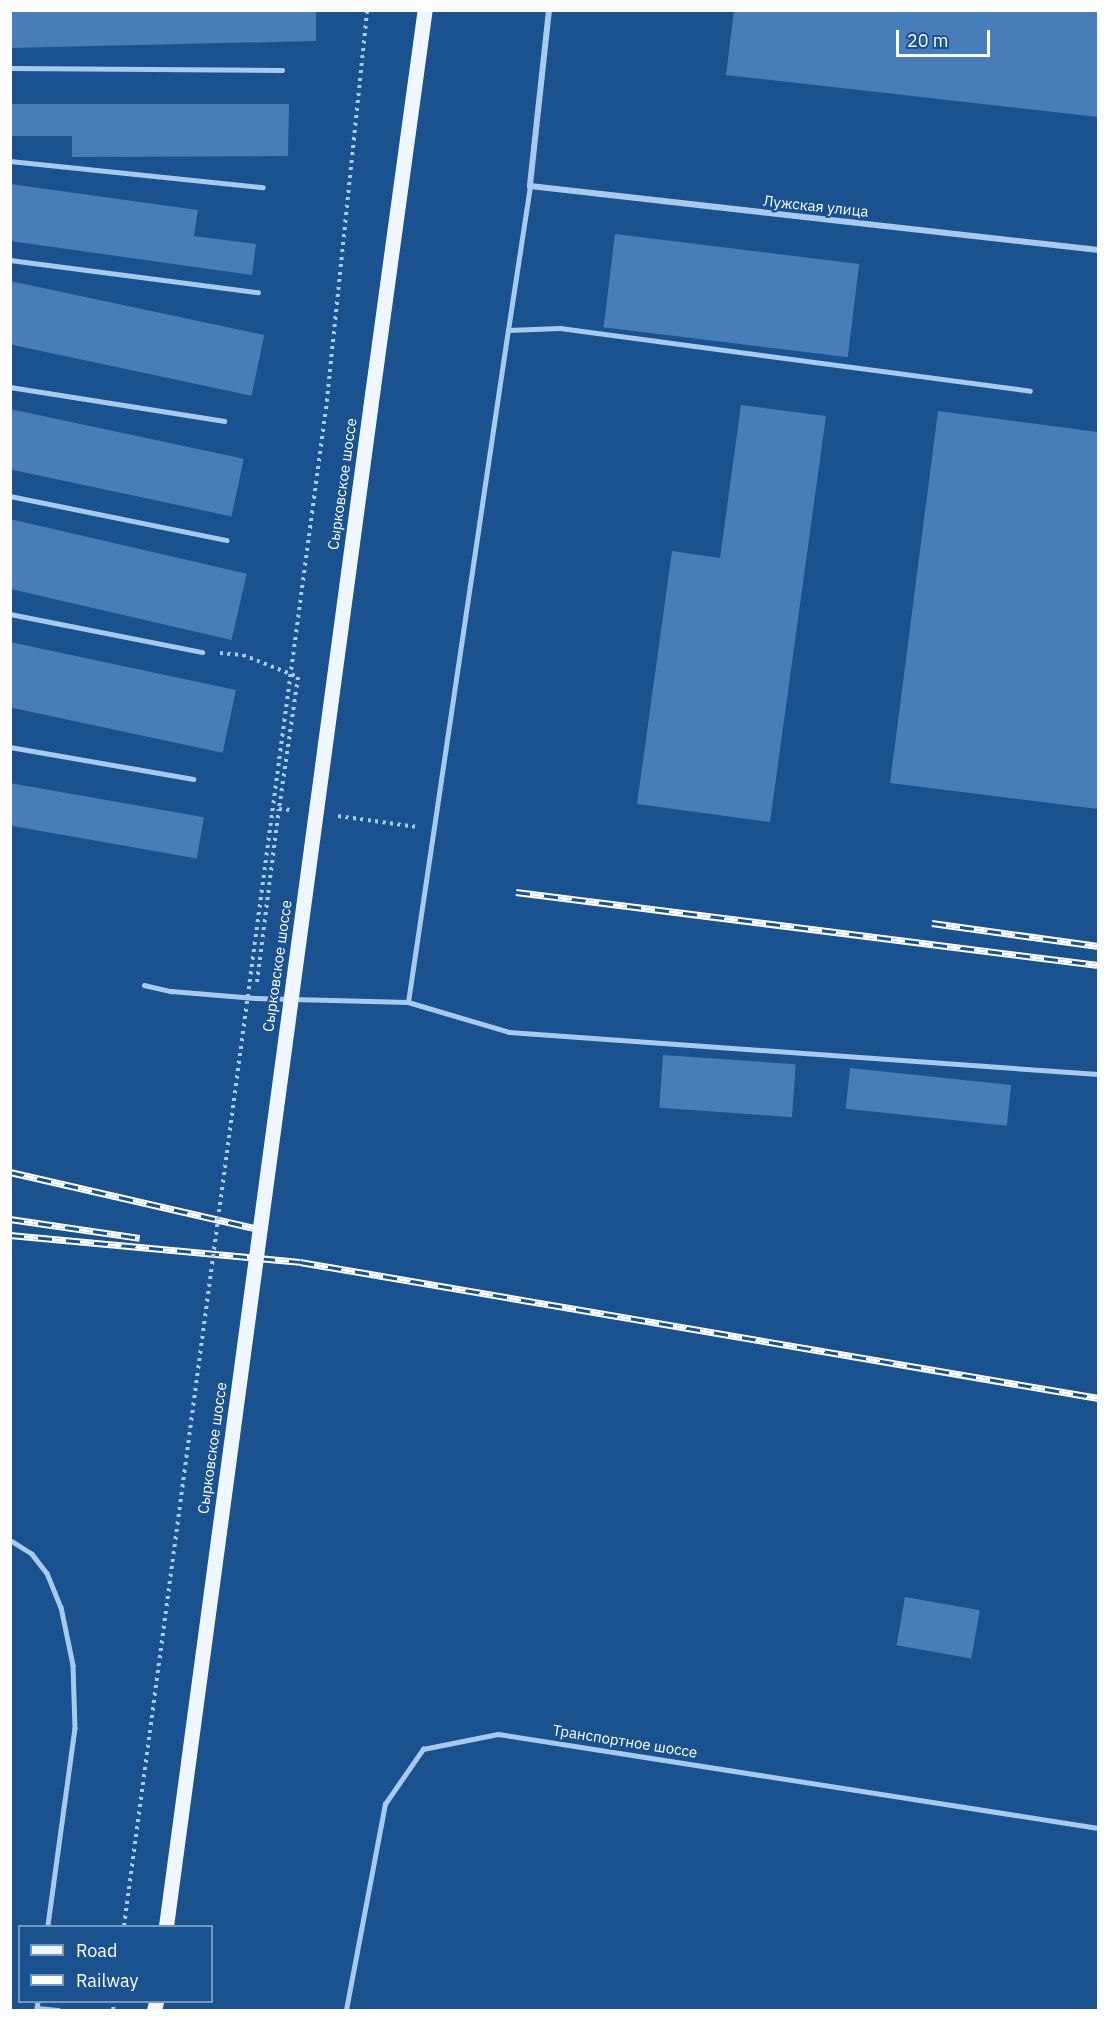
<!DOCTYPE html>
<html>
<head>
<meta charset="utf-8">
<style>
  body { margin:0 }
  #map { position:relative; width:1109px; height:2021px; overflow:hidden; background:#1a518f; font-family:"IBM Plex Sans",sans-serif }
  div>[style] { position:absolute }
  .building>* { inset:0; background:#477db8; transform-origin:0 0 }
  .path>* { height:4px; margin-top:-2px; transform-origin:0; background:repeating-linear-gradient(90deg,#a8caee 0 3px,transparent 0 7.5px) }
  .lane>* { height:4.5px; margin:-2.25px; padding:0 2.25px; transform-origin:2.25px; border-radius:2.25px; background:#a8caee }
  .street>* { height:6px; margin:-3px; padding:0 3px; transform-origin:3px; border-radius:3px; background:#a8caee }
  .primary>* { height:15px; margin:-7.5px; padding:0 7.5px; transform-origin:7.5px; border-radius:7.5px; background:#f0f6ff }
  .rail>* { height:7px; margin-top:-3.5px; transform-origin:0; background:repeating-linear-gradient(90deg,#1a518f 0 14px,#fff 0 28px); box-sizing:border-box; border-block:2px solid #fff }
  .path-bridge>* { height:4px; margin-top:-2px; transform-origin:0; background:repeating-linear-gradient(90deg,#a8caee 0 3px,transparent 0 7.5px) }
  .primary-bridge>* { height:15px; margin:-7.5px; padding:0 7.5px; transform-origin:7.5px; border-radius:7.5px; background:#f0f6ff }
  span { translate:-50% -50%; white-space:nowrap; text-align:center; line-height:1.15; -webkit-text-stroke:4.5px #1a518f; paint-order:stroke }
  .street-label { font-size:15px; color:#fff }
  .frame { position:absolute; inset:0; border:12px solid #fff; pointer-events:none }
  .legend { position:absolute; left:18px; top:1925px; width:195px; height:78px; box-sizing:border-box; background:#1a518f; border:2px solid #7697bc; margin:0; padding:8px 10px; list-style:none; font-size:18px; color:#fff }
  .legend li { display:flex; align-items:center; gap:12px; height:30px }
  .legend b { width:30px; border:2px solid #7697bc }
  .scale { position:absolute; left:896px; top:30px; width:94px; height:27px; box-sizing:border-box; border:3px solid #fff; border-top:0; padding-left:8px; font-size:18px; line-height:21px; white-space:nowrap; color:#fff; -webkit-text-stroke:4px #1a518f; paint-order:stroke }
</style>
</head>
<body>
<div id="map">
  <div class="building">
    <i style="clip-path:polygon(10px 10px,316px 10px,316px 41px,10px 48px)"></i>
    <i style="clip-path:polygon(734px 10px,1098px 10px,1098px 117px,726px 75px)"></i>
    <i style="clip-path:polygon(10px 104px,289px 104px,288px 156px,72px 157px,72px 136px,10px 136px)"></i>
    <i style="clip-path:polygon(10px 184px,198px 210px,194px 236px,256px 244px,252px 275px,10px 241px)"></i>
    <i style="left:615px;top:234px;width:246px;height:94px;rotate:7deg"></i>
    <i style="left:10px;top:281px;width:260px;height:62px;rotate:12deg"></i>
    <i style="clip-path:polygon(741px 405px,826px 416px,770px 822px,637px 804px,672px 551px,720px 558px)"></i>
    <i style="left:10px;top:409px;width:239px;height:59px;rotate:12deg"></i>
    <i style="clip-path:polygon(938px 411px,1098px 432px,1098px 809px,890px 783px)"></i>
    <i style="left:10px;top:519px;width:243px;height:68px;rotate:13deg"></i>
    <i style="left:10px;top:642px;width:231px;height:64px;rotate:12deg"></i>
    <i style="left:10px;top:783px;width:197px;height:42px;rotate:10deg"></i>
    <i style="left:663px;top:1055px;width:133px;height:53px;rotate:4deg"></i>
    <i style="left:850px;top:1068px;width:162px;height:41px;rotate:6deg"></i>
    <i style="left:905px;top:1597px;width:76px;height:49px;rotate:10deg"></i>
  </div>
  <div class="path">
    <i style="left:326px;top:409px;width:401px;rotate:-84.1deg"></i>
    <i style="left:220px;top:653px;width:23px;rotate:5deg"></i>
    <i style="left:243px;top:655px;width:59px;rotate:21.8deg"></i>
    <i style="left:298px;top:677px;width:133px;rotate:98.2deg"></i>
    <i style="left:338px;top:816px;width:80px;rotate:7.9deg"></i>
    <i style="left:257px;top:982px;width:174px;rotate:-82.8deg"></i>
    <i style="left:279px;top:809px;width:13px;rotate:4deg"></i>
    <i style="left:113px;top:2010px;width:8px;rotate:-83deg"></i>
  </div>
  <div class="lane">
    <i style="left:10px;top:68px;width:272px;rotate:0.4deg"></i>
    <i style="left:10px;top:161px;width:254px;rotate:5.9deg"></i>
    <i style="left:10px;top:260px;width:250px;rotate:7.4deg"></i>
    <i style="left:508px;top:330px;width:146px;rotate:-81.3deg"></i>
    <i style="left:10px;top:387px;width:217px;rotate:9deg"></i>
    <i style="left:10px;top:496px;width:221px;rotate:11.5deg"></i>
    <i style="left:10px;top:614px;width:196px;rotate:11.2deg"></i>
    <i style="left:10px;top:747px;width:186px;rotate:9.9deg"></i>
    <i style="left:144px;top:985px;width:28px;rotate:13deg"></i>
    <i style="left:171px;top:991px;width:84px;rotate:4.8deg"></i>
    <i style="left:255px;top:998px;width:153px;rotate:1.5deg"></i>
    <i style="left:408px;top:1002px;width:105px;rotate:16.5deg"></i>
    <i style="left:509px;top:1032px;width:590px;rotate:4.08deg"></i>
    <i style="left:408px;top:1002px;width:679px;rotate:-81.54deg"></i>
    <i style="left:508px;top:330px;width:52px;rotate:-2.2deg"></i>
    <i style="left:560px;top:328px;width:474px;rotate:7.6deg"></i>
    <i style="left:10px;top:1540px;width:26px;rotate:32deg"></i>
    <i style="left:32px;top:1554px;width:24px;rotate:52deg"></i>
    <i style="left:47px;top:1573px;width:37px;rotate:68deg"></i>
    <i style="left:61px;top:1607px;width:59px;rotate:78.3deg"></i>
    <i style="left:73px;top:1665px;width:63px;rotate:88.2deg"></i>
    <i style="left:75px;top:1728px;width:200px;rotate:97.8deg"></i>
    <i style="left:38px;top:2002px;width:6px;rotate:99deg"></i>
    <i style="left:37px;top:2008px;width:21px;rotate:5deg"></i>
    <i style="left:346px;top:2010px;width:210px;rotate:-79.3deg"></i>
    <i style="left:385px;top:1804px;width:67px;rotate:-55.4deg"></i>
    <i style="left:423px;top:1749px;width:76px;rotate:-11.3deg"></i>
    <i style="left:498px;top:1734px;width:607px;rotate:8.9deg"></i>
  </div>
  <div class="street">
    <i style="left:549px;top:10px;width:177px;rotate:96.2deg"></i>
    <i style="left:530px;top:186px;width:572px;rotate:6.43deg"></i>
  </div>
  <div class="primary">
    <i style="left:370px;top:409px;width:403px;rotate:-82.2deg"></i>
    <i style="left:154px;top:2010px;width:8px;rotate:-76deg"></i>
  </div>
  <div class="rail">
    <i style="left:516px;top:892px;width:587px;rotate:7.15deg"></i>
    <i style="left:932px;top:923px;width:168px;rotate:7.9deg"></i>
    <i style="left:10px;top:1172px;width:264px;rotate:12.9deg"></i>
    <i style="left:10px;top:1219px;width:131px;rotate:8.3deg"></i>
    <i style="left:10px;top:1235px;width:291px;rotate:5.3deg"></i>
    <i style="left:300px;top:1262px;width:810px;rotate:9.67deg"></i>
  </div>
  <div class="path-bridge">
    <i style="left:124px;top:1926px;width:1530px;rotate:-82.42deg"></i>
  </div>
  <div class="primary-bridge">
    <i style="left:166px;top:1926px;width:1531px;rotate:-82.34deg"></i>
  </div>
  <div class="street-label">
    <span style="left:816px;top:206px;rotate:6deg">Лужская улица</span>
    <span style="left:342px;top:484px;rotate:-82deg">Сырковское шоссе</span>
    <span style="left:277px;top:966px;rotate:-82deg">Сырковское шоссе</span>
    <span style="left:212px;top:1448px;rotate:-82deg">Сырковское шоссе</span>
    <span style="left:625px;top:1741px;rotate:9deg">Транспортное шоссе</span>
  </div>
  <div class="frame"></div>
  <ul class="legend">
  <li><b style="height:8px;background:#f0f6ff"></b>Road</li>
  <li><b style="height:8px;background:#fff"></b>Railway</li>
  </ul>
  <div class="scale">20 m</div>
</div>
</body>
</html>
